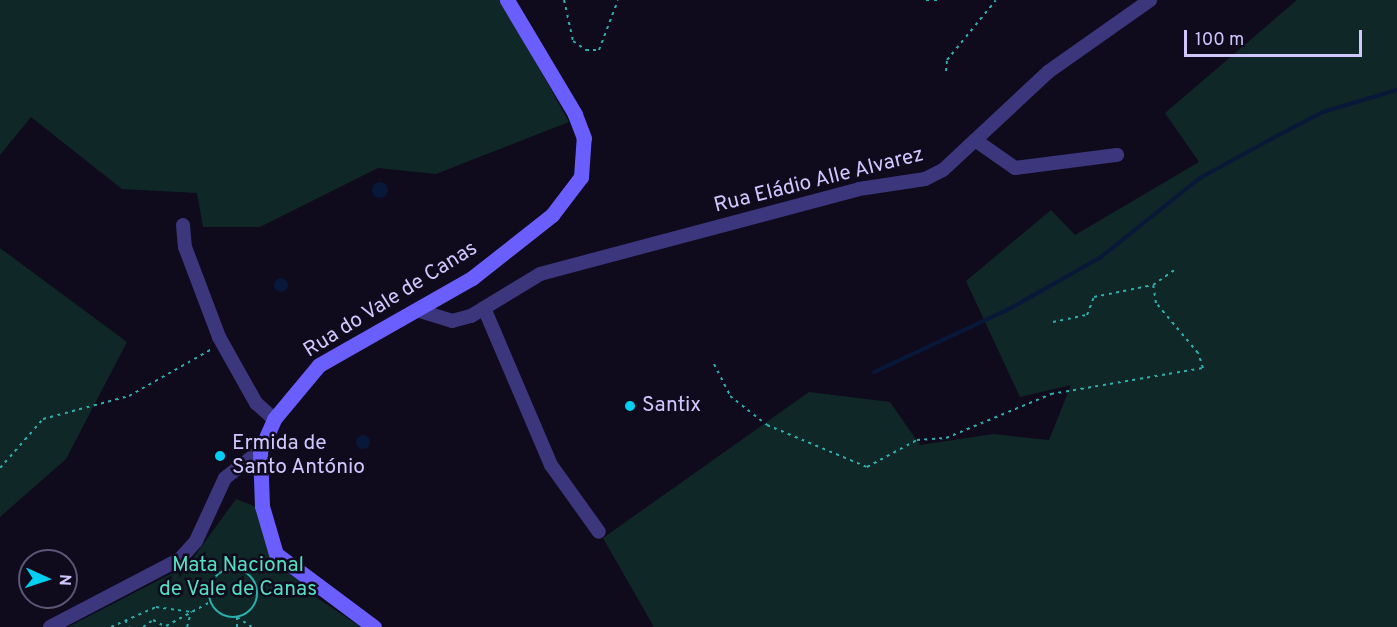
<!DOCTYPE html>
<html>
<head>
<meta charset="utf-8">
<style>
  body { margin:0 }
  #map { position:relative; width:1397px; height:627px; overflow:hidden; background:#0f0b1d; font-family:Overpass,sans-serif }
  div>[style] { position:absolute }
  .green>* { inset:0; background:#0f2727 }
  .water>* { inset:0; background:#081839 }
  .round { border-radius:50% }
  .stream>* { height:4px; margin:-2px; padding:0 2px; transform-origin:2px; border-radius:2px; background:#081839 }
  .path>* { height:2px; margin-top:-1px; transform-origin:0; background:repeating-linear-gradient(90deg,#2caeac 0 3px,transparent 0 7.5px) }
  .path>.ring { margin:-1px; padding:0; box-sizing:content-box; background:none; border:2px solid #2caeac; border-radius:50% }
  .street>* { height:14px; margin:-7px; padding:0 7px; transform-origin:7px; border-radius:7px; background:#3c367c }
  .secondary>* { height:15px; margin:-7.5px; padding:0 7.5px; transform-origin:7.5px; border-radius:7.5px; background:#6a5eff }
  .dots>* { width:16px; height:16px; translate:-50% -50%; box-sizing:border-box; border:3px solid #0f0b1d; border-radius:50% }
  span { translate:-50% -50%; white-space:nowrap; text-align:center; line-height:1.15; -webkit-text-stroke:5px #0f0b1d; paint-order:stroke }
  .street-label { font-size:21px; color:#d0c7ff }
  .poi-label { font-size:21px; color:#d0c7ff }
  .left { translate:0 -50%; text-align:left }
  .park-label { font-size:21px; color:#54dec2 }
  .north { position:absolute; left:18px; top:549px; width:60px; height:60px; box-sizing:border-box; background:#0f0b1d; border:2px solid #5c5677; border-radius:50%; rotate:93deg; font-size:16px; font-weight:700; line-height:24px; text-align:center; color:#d0c7ff }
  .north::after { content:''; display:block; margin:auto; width:21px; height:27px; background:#00cff2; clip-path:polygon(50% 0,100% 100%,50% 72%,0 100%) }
  .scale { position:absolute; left:1184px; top:30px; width:178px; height:27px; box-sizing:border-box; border:3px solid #d0c7ff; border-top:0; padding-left:8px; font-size:18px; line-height:21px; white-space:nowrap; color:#d0c7ff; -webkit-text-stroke:4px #0f0b1d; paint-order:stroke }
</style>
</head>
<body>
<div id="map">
  <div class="green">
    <i style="clip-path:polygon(0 0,501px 0,569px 122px,436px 174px,378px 168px,260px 227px,203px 227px,197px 193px,122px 189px,31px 117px,0 155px)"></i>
    <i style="clip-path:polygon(1297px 0,1397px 0,1397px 627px,654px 627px,603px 538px,809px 392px,890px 402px,920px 445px,993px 434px,1049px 440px,1071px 385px,1020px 397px,966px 281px,1051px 210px,1075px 235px,1199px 162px,1165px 113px)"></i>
    <i style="clip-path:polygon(0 248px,127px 342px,66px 459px,0 517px)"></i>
    <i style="clip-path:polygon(236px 499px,254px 506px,305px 590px,361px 627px,68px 627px,188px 565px)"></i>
  </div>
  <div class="water">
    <i class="round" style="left:372px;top:182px;width:16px;height:16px"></i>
    <i class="round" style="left:274px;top:278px;width:14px;height:14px"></i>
    <i class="round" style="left:356px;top:435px;width:14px;height:14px"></i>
  </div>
  <div class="stream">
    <i style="left:874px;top:372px;width:151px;rotate:-25deg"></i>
    <i style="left:1011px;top:308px;width:103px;rotate:-29.5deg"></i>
    <i style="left:1101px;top:257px;width:127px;rotate:-38.6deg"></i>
    <i style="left:1200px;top:178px;width:83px;rotate:-28.7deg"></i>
    <i style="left:1273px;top:138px;width:56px;rotate:-27.5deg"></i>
    <i style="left:1323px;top:112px;width:77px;rotate:-16.6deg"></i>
  </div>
  <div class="path">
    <i style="left:564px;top:0;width:42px;rotate:77.6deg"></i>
    <i style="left:573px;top:41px;width:16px;rotate:35deg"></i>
    <i style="left:586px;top:50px;width:13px"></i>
    <i style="left:599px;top:50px;width:53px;rotate:-69.2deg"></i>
    <i style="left:926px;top:0;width:11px"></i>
    <i style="left:946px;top:71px;width:11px;rotate:-85deg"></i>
    <i style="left:947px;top:60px;width:77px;rotate:-50.8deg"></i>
    <i style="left:1053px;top:322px;width:35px;rotate:-12deg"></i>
    <i style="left:1087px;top:315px;width:19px;rotate:-69deg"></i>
    <i style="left:1094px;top:297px;width:60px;rotate:-11.5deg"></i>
    <i style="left:714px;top:364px;width:36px;rotate:63deg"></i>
    <i style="left:730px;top:396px;width:47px;rotate:38.1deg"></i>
    <i style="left:767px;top:425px;width:108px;rotate:22.8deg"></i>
    <i style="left:867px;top:467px;width:57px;rotate:-28.4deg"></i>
    <i style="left:917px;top:440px;width:29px;rotate:-4deg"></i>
    <i style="left:946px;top:438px;width:114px;rotate:-22.7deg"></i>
    <i style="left:1051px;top:394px;width:154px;rotate:-9.7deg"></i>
    <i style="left:1203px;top:368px;width:16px;rotate:-108deg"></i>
    <i style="left:1198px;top:353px;width:65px;rotate:-130deg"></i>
    <i style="left:1156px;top:303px;width:18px;rotate:-99deg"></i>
    <i style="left:1153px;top:285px;width:28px;rotate:-35deg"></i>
    <i style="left:0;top:468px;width:65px;rotate:-48.7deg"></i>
    <i style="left:43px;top:419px;width:89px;rotate:-15deg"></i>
    <i style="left:129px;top:396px;width:95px;rotate:-29.5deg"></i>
    <i class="ring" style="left:209px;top:569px;width:46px;height:46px"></i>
    <i style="left:237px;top:617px;width:18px;rotate:34deg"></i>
    <i style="left:237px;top:617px;width:10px;rotate:90deg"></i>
    <i style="left:125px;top:620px;width:8px;rotate:60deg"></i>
    <i style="left:166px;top:626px;width:50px;rotate:-28.6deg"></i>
    <i style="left:111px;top:627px;width:49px;rotate:-24deg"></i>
    <i style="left:156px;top:607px;width:35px;rotate:8deg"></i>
    <i style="left:143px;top:627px;width:12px;rotate:-35deg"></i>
    <i style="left:153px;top:620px;width:15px;rotate:28deg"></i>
    <i style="left:187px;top:627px;width:16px;rotate:-75deg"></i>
  </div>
  <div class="street">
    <i style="left:975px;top:140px;width:49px;rotate:35deg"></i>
    <i style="left:1015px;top:168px;width:103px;rotate:-7.3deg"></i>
    <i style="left:183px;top:225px;width:22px;rotate:85deg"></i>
    <i style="left:185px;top:247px;width:96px;rotate:69.3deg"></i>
    <i style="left:219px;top:337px;width:76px;rotate:60.7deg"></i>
    <i style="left:256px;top:403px;width:24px;rotate:42deg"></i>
    <i style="left:484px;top:308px;width:171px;rotate:66.9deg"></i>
    <i style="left:551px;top:465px;width:82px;rotate:54.4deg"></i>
    <i style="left:420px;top:311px;width:34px;rotate:17deg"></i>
    <i style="left:452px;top:321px;width:20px;rotate:-15deg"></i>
    <i style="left:471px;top:316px;width:81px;rotate:-31.3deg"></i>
    <i style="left:540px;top:274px;width:330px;rotate:-14.9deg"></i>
    <i style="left:859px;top:189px;width:67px;rotate:-8.6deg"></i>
    <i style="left:925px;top:179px;width:20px;rotate:-27deg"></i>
    <i style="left:943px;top:170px;width:144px;rotate:-43deg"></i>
    <i style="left:1048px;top:72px;width:125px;rotate:-35.2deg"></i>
    <i style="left:50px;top:627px;width:147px;rotate:-27.6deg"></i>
    <i style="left:180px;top:559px;width:24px;rotate:-48deg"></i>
    <i style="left:196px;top:541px;width:69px;rotate:-65.3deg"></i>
    <i style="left:225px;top:478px;width:44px;rotate:-37.6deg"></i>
  </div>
  <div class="secondary">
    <i style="left:374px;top:627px;width:122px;rotate:-143.3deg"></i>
    <i style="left:276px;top:554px;width:50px;rotate:-106.3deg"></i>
    <i style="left:262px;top:506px;width:55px;rotate:-92.1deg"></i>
    <i style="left:260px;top:451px;width:35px;rotate:-66deg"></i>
    <i style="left:274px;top:419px;width:70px;rotate:-50.2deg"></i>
    <i style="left:319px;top:365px;width:176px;rotate:-29.6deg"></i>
    <i style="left:472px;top:278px;width:102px;rotate:-38.2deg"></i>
    <i style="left:552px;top:215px;width:48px;rotate:-52.7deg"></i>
    <i style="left:581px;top:177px;width:39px;rotate:-86deg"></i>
    <i style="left:584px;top:138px;width:26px;rotate:-111deg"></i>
    <i style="left:575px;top:114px;width:133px;rotate:-120.8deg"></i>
  </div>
  <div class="dots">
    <i style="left:630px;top:406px;background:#00cff2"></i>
    <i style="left:220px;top:456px;background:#00cff2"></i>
  </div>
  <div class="street-label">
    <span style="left:819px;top:181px;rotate:-14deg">Rua Eládio Alle Alvarez</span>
    <span style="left:391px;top:300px;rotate:-32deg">Rua do Vale de Canas</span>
  </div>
  <div class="poi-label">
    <span class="left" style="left:642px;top:406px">Santix</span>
    <span class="left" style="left:232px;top:456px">Ermida de<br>Santo António</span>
  </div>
  <div class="park-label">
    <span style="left:238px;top:578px">Mata Nacional<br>de Vale de Canas</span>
  </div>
  <div class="north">N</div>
  <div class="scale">100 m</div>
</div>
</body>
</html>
